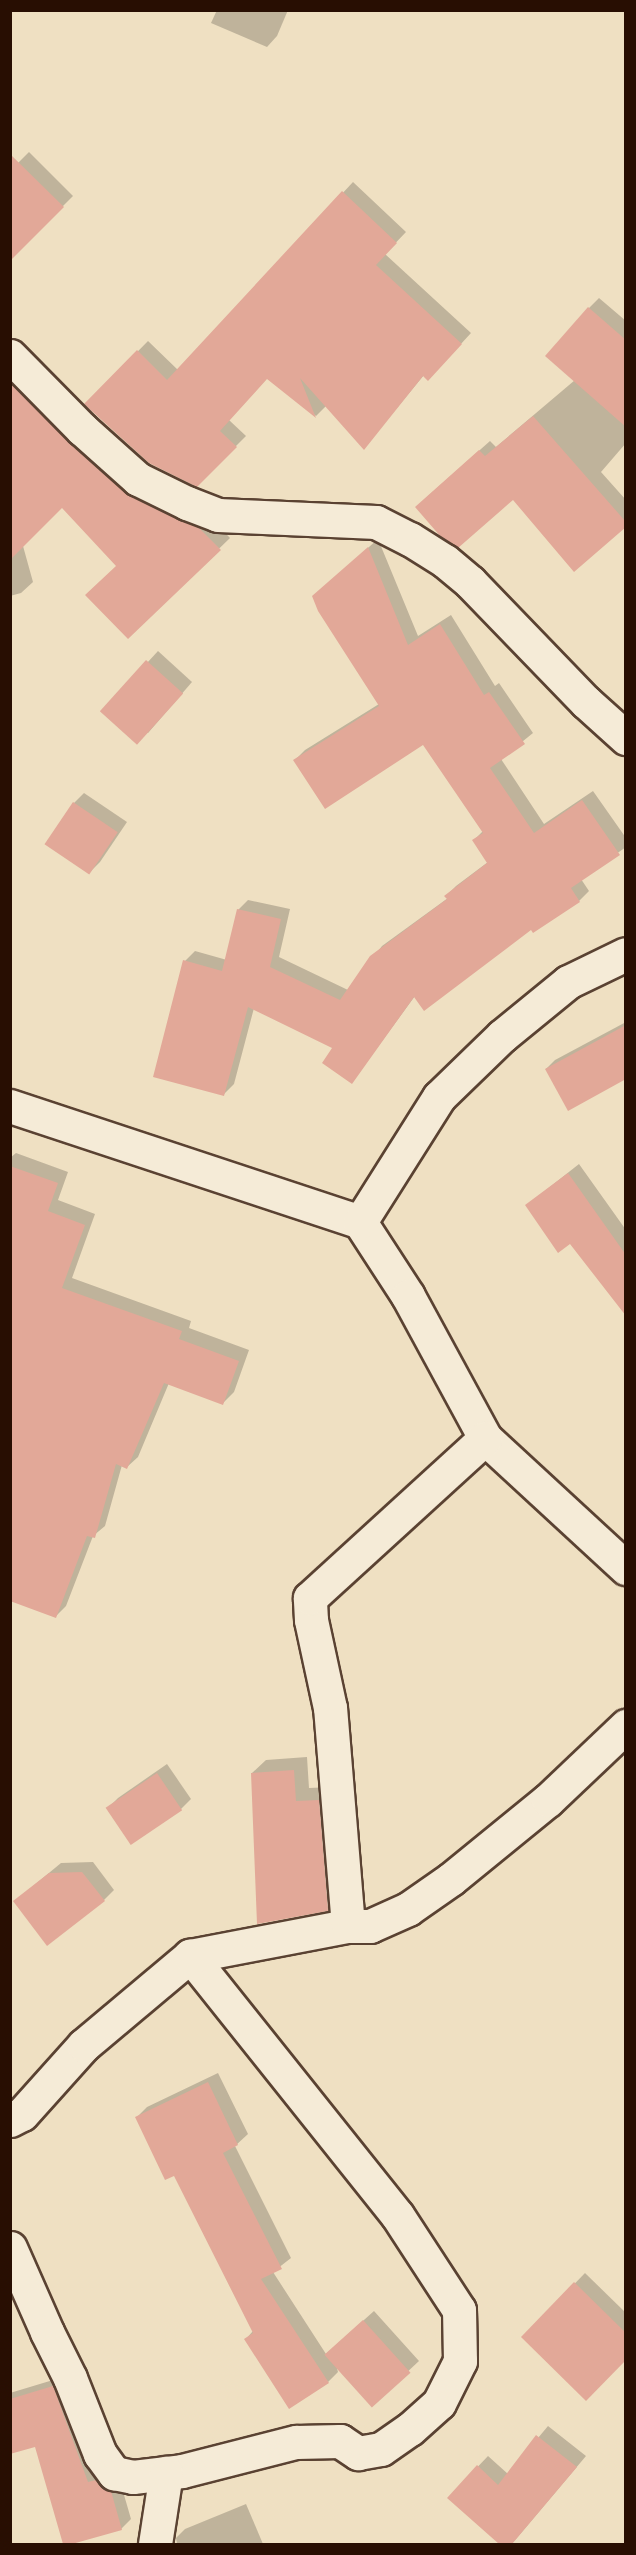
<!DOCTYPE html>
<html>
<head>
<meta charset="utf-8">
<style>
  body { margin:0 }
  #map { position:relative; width:636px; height:2555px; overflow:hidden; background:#efe0c2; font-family:"IM FELL Double Pica",serif }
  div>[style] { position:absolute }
  .shadow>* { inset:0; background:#0003 }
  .building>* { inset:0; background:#e2a898; transform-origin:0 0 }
  .roads { filter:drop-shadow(2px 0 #5a4232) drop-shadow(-2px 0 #5a4232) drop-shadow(0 2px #5a4232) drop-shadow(0 -2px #5a4232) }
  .minor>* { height:33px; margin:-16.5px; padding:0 16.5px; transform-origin:16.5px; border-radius:16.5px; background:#f5ebd7 }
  span { translate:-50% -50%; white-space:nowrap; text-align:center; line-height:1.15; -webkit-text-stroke:5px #f5ebd7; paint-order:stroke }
  .frame { position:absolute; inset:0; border:12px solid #280e02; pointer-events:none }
</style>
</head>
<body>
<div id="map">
  <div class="shadow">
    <i style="clip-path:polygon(217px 10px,288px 10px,277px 36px,267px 47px,211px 23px)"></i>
    <i style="clip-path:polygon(29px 152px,73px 196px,10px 259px,10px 171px)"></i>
    <i style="clip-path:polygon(353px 182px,406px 232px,385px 254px,471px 333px,438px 369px,424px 375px,364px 448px,327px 405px,316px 416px,268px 377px,229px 420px,246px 436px,197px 485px,86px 404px,148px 341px,178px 370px)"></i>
    <i style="clip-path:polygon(599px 298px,626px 321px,626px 443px,601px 472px,626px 500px,626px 525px,513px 497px,427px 497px,490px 441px,496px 447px,575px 380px,589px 308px)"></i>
    <i style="clip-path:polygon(10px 361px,210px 517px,230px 538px,128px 637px,118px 566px,62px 506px,23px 546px,33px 582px,21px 593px,10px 596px)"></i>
    <i style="clip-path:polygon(378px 539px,418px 636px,451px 615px,495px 686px,499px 683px,533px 733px,501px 759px,544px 824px,593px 791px,626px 838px,626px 847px,581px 879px,589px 891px,579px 901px,415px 996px,352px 1082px,335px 1047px,254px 1008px,234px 1084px,224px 1094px,185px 961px,195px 951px,227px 960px,238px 910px,248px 900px,290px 909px,279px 957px,348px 990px,382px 946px,448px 898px,446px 896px,456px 886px,488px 862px,474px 840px,483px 831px,424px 743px,295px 760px,305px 750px,379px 704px,324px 587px)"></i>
    <i style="clip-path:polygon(158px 651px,192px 682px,148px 733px,102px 712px)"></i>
    <i style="clip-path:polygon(84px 793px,127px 822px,100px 862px,90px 872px,74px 803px)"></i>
    <i style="clip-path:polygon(626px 1022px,626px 1077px,546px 1069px,555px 1060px)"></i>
    <i style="clip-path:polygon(16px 1153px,68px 1172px,58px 1200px,95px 1214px,72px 1278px,191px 1321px,189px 1328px,249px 1350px,234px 1392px,223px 1403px,169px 1383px,138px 1457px,127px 1467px,122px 1465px,105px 1526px,93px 1536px,66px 1606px,56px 1616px,10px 1365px,10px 1158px)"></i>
    <i style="clip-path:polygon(579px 1164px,626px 1230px,626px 1314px,571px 1242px,527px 1205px)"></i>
    <i style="clip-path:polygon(307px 1757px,309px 1788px,332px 1787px,341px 1896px,327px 1909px,252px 1773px,266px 1760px)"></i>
    <i style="clip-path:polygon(167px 1764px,191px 1799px,181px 1809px,108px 1808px,118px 1798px)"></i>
    <i style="clip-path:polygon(93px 1862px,114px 1890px,104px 1900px,15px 1901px,61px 1863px)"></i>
    <i style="clip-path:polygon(218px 2073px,248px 2134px,235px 2146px,291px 2258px,273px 2272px,326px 2354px,374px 2311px,419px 2361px,372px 2405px,336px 2365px,338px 2372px,328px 2382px,246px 2339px,253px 2331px,175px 2174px,137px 2117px,147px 2107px)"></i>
    <i style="clip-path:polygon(585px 2273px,626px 2313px,626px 2358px,523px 2337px)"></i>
    <i style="clip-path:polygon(63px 2377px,120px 2481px,131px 2519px,121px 2529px,67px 2544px,64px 2544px,36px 2445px,10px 2452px,10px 2393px)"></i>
    <i style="clip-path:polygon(548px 2426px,586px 2456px,516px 2539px,511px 2544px,502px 2544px,449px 2497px,488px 2456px,508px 2474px)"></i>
    <i style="clip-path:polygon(246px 2504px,263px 2544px,177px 2544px,176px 2538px,185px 2529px)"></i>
  </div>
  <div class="building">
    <i style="clip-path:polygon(10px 154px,64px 207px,10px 261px)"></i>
    <i style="clip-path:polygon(342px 191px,397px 243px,376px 265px,462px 344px,428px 381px,423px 376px,364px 450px,300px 378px,316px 418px,267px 379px,220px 431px,237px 447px,197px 487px,149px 463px,84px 404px,137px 350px,167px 380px)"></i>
    <i style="clip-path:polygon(588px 307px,626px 340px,626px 427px,545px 356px)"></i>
    <i style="clip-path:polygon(10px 383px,69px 442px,126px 493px,199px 528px,221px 550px,128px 639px,85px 595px,116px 566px,62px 508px,10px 560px)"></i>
    <i style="clip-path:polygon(533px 416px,626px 522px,626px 527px,574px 572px,513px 500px,458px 548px,441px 537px,415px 507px,479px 450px,485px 456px)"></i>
    <i style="clip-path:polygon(368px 547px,408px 645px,440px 624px,484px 695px,489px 692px,525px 744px,490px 768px,534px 833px,582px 800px,620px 855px,571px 888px,580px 902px,533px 933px,531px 930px,424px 1011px,414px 997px,352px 1084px,322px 1063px,332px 1048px,248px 1007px,224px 1096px,153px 1077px,183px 960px,222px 971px,237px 909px,281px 919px,270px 967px,340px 1000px,370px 956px,447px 899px,444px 896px,487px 863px,472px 840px,483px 833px,423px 745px,325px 809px,293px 760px,379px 706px,318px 611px,312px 596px)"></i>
    <i style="left:146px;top:660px;width:50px;height:69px;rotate:42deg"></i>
    <i style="left:73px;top:802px;width:54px;height:51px;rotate:34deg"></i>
    <i style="clip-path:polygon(626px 1025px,626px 1079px,568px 1111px,545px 1069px)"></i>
    <i style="clip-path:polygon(10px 1166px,58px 1183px,48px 1211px,85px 1225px,62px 1288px,182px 1331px,179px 1339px,239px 1361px,223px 1405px,164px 1383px,127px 1469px,116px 1464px,95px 1538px,87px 1536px,56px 1618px,10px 1601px)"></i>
    <i style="clip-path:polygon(568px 1173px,626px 1255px,626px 1316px,570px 1244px,558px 1253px,525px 1205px)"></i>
    <i style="clip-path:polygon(294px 1770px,296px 1801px,319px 1800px,328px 1911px,257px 1924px,251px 1773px)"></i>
    <i style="left:157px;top:1773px;width:45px;height:62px;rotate:56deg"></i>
    <i style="clip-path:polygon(82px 1872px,105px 1901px,47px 1946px,13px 1901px,49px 1873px)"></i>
    <i style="clip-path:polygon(208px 2082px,238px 2145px,223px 2153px,282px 2269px,261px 2279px,329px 2383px,289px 2409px,244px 2339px,253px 2333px,174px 2176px,165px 2180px,135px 2117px)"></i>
    <i style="clip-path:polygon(574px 2282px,626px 2333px,626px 2360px,586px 2401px,521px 2337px)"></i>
    <i style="left:363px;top:2320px;width:71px;height:52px;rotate:48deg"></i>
    <i style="clip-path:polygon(53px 2386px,88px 2482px,96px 2480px,111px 2491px,122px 2530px,72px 2544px,63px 2544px,35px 2447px,10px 2454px,10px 2399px)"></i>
    <i style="clip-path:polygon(536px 2435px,577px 2467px,512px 2544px,499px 2544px,447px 2498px,477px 2465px,498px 2485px)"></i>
  </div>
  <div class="roads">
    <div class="minor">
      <i style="left:10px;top:356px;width:103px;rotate:45.4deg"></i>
      <i style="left:82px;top:429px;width:75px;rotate:41.8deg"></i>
      <i style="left:138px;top:479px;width:55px;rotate:26.1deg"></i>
      <i style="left:187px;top:503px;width:33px;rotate:21deg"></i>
      <i style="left:218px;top:515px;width:158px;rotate:2.5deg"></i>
      <i style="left:376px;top:522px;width:38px;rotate:27deg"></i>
      <i style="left:410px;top:539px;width:41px;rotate:32.2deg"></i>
      <i style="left:445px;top:561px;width:33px;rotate:40deg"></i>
      <i style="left:470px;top:582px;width:167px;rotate:46deg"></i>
      <i style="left:586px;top:702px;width:54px;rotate:42deg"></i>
      <i style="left:10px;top:1106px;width:369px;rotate:18.3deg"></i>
      <i style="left:360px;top:1222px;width:88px;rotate:57deg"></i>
      <i style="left:408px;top:1296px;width:162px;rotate:61.5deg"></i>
      <i style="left:485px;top:1438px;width:192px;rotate:42.7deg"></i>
      <i style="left:360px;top:1222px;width:148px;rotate:-57.7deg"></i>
      <i style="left:439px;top:1097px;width:88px;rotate:-44.1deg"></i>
      <i style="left:502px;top:1036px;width:85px;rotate:-39.3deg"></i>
      <i style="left:568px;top:982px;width:64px;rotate:-25.8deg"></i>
      <i style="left:348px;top:1926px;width:22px"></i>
      <i style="left:370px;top:1926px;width:42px;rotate:-24.1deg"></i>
      <i style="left:408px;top:1909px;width:52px;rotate:-34.9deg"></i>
      <i style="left:451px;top:1879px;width:125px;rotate:-39.2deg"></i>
      <i style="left:548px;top:1800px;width:108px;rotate:-43.5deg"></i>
      <i style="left:10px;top:2120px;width:13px;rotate:-27deg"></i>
      <i style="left:22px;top:2114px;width:93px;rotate:-48.1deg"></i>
      <i style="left:84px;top:2045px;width:138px;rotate:-40deg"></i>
      <i style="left:10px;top:2248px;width:92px;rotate:66.2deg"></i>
      <i style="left:47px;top:2332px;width:51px;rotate:63.4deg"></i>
      <i style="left:70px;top:2378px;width:82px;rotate:68.5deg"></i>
      <i style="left:100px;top:2454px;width:24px;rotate:54deg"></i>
      <i style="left:114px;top:2473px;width:19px;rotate:12deg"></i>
      <i style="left:133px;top:2477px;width:49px;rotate:-7deg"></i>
      <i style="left:182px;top:2471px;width:118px;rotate:-14.3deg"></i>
      <i style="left:296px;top:2442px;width:44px;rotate:-1.3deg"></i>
      <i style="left:340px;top:2441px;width:22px;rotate:34deg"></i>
      <i style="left:358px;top:2453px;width:23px;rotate:-10deg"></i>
      <i style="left:381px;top:2449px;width:35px;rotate:-35deg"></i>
      <i style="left:410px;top:2429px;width:39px;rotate:-42deg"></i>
      <i style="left:439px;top:2403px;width:47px;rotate:-63.4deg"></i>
      <i style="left:460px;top:2361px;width:51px;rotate:-91.1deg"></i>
      <i style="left:459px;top:2310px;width:113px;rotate:-123.1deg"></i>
      <i style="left:397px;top:2215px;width:332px;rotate:-128.6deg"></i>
      <i style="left:190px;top:1956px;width:161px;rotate:-10.8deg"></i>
      <i style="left:348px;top:1926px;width:219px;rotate:-94.7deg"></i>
      <i style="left:330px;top:1708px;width:90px;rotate:-102.2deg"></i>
      <i style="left:311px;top:1620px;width:22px;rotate:-93deg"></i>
      <i style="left:310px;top:1598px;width:237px;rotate:-42.4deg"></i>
      <i style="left:155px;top:2544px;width:72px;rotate:-81.2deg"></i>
    </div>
  </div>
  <div class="frame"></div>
</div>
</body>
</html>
